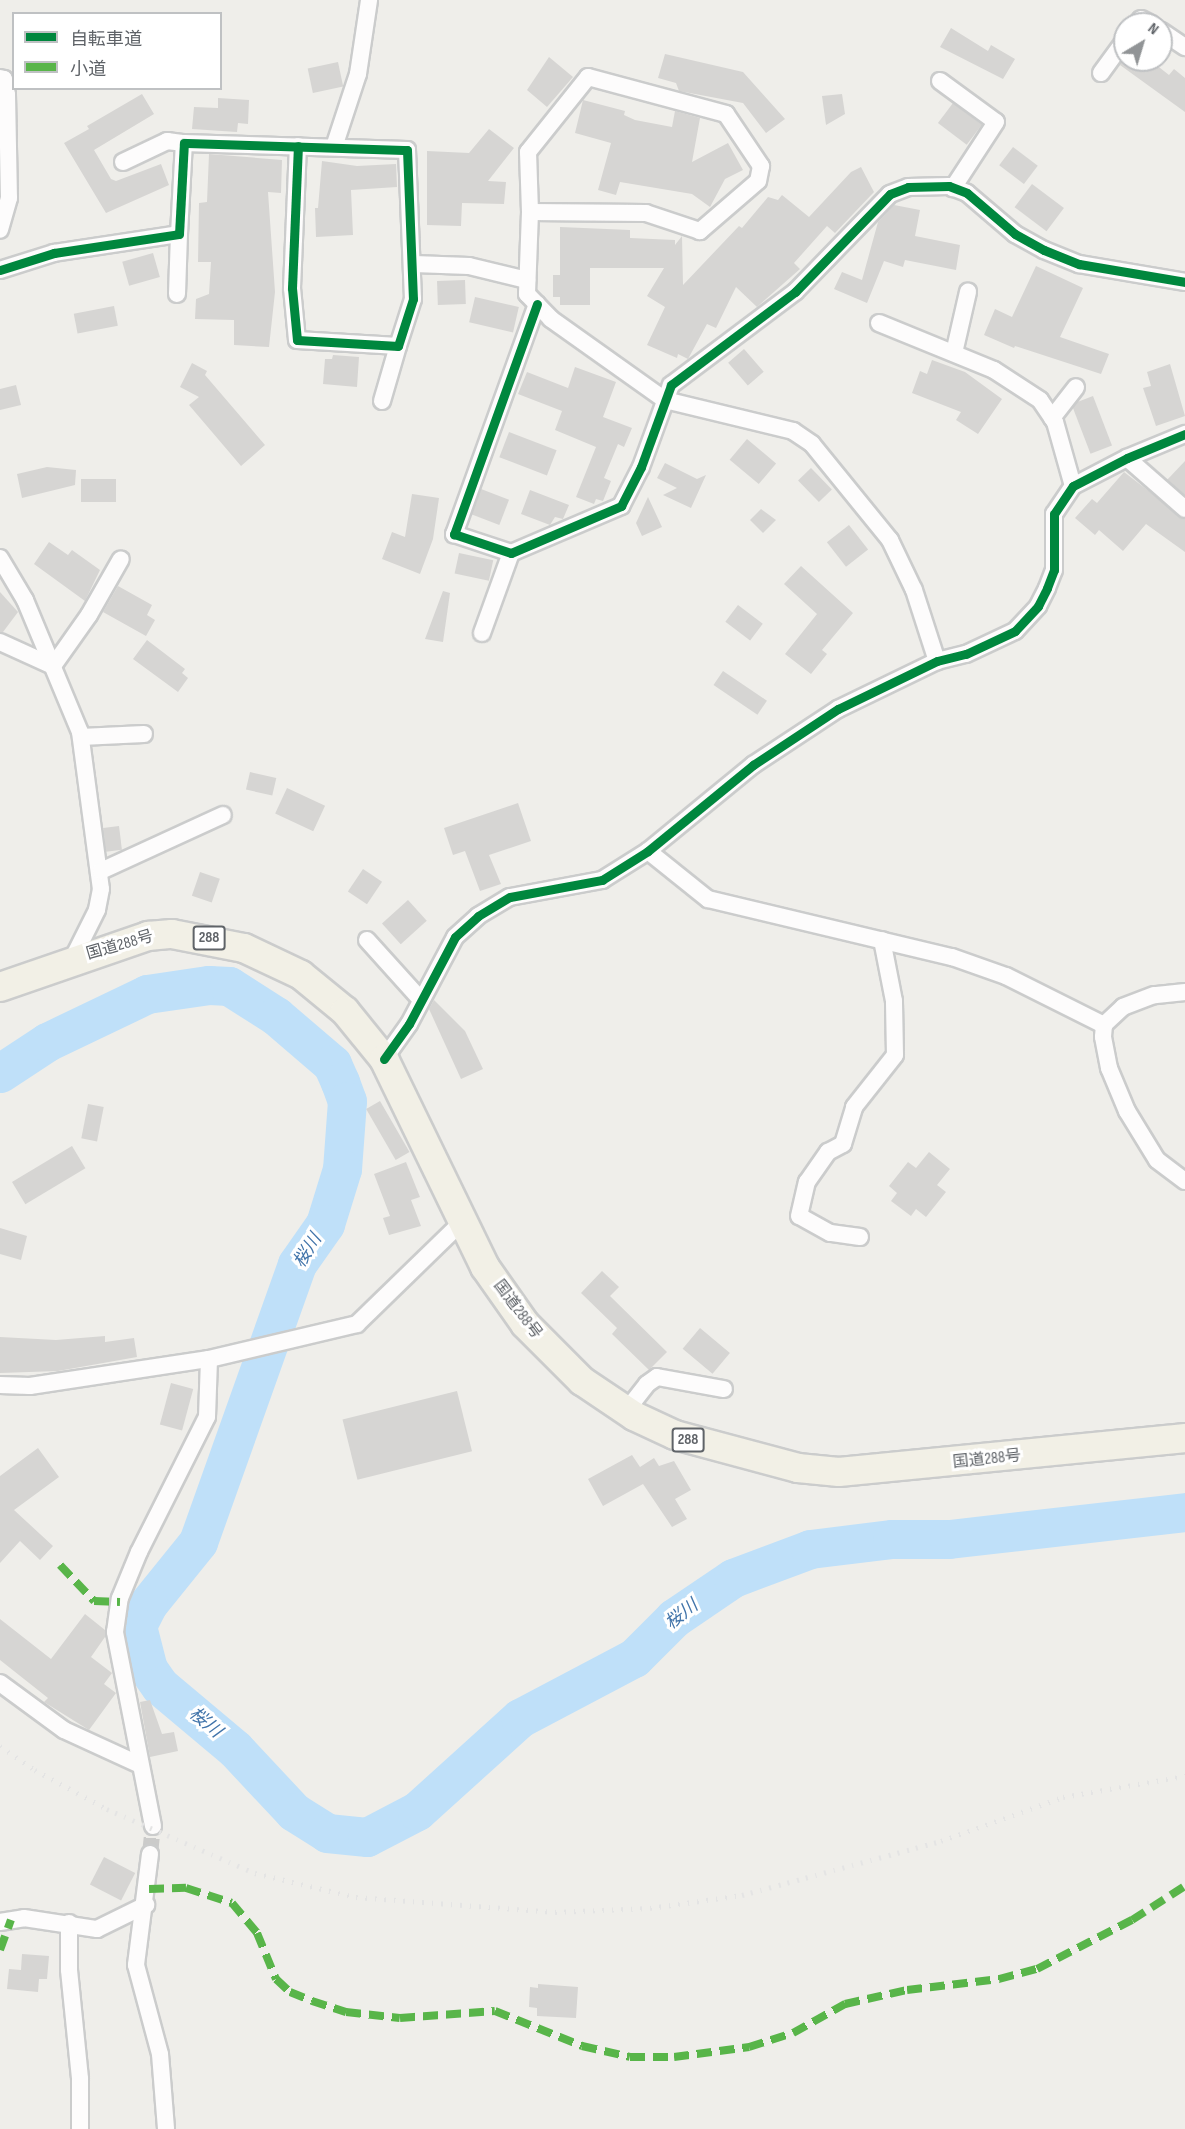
<!DOCTYPE html>
<html>
<head>
<meta charset="utf-8">
<style>
  body { margin:0 }
  #map { position:relative; width:1185px; height:2129px; overflow:hidden; background:#efeeea; font-family:"Sofia Sans Condensed","Noto Sans JP",sans-serif }
  div>[style] { position:absolute }
  .river>* { height:39px; margin:-19.5px; padding:0 19.5px; transform-origin:19.5px; border-radius:19.5px; background:#bfe0f9 }
  .building>* { inset:0; background:#d6d5d3; transform-origin:0 0 }
  .minor-tunnel>* { height:16px; margin-top:-8px; transform-origin:0; background:repeating-linear-gradient(90deg,#cbcbca 0 16px,transparent 0 24px) }
  .roads { filter:drop-shadow(2px 0 #cbcccc) drop-shadow(-2px 0 #cbcccc) drop-shadow(0 2px #cbcccc) drop-shadow(0 -2px #cbcccc) }
  .minor>* { height:16px; margin:-8px; padding:0 8px; transform-origin:8px; border-radius:8px; background:#fdfcfc }
  .trunk>* { height:28px; margin:-14px; padding:0 14px; transform-origin:14px; border-radius:14px; background:#f2f0e6 }
  .rail>* { height:4.5px; margin-top:-2.25px; transform-origin:0; background:repeating-linear-gradient(90deg,#e4e4e4 0 1.5px,transparent 0 9.5px) }
  .quiet>* { height:8px; margin-top:-4px; transform-origin:0; background:repeating-linear-gradient(90deg,#58b549 0 15px,transparent 0 23px) }
  .cycleway>* { height:9px; margin:-4.5px; padding:0 4.5px; transform-origin:4.5px; border-radius:4.5px; background:#00873e }
  span { translate:-50% -50%; white-space:nowrap; text-align:center; line-height:1.15; -webkit-text-stroke:6px #fff; paint-order:stroke }
  .shield-label span { padding:2px 4px; background:#fff; border:2px solid; border-radius:4px; -webkit-text-stroke-width:0 }
  .shield-label { font-size:15px; color:#5f6368; font-weight:700 }
  .street-label { font-size:16px; color:#5f6368 }
  .water-label { font-size:18px; color:#4174aa; font-style:italic }
  .legend { position:absolute; left:12px; top:12px; width:210px; height:78px; box-sizing:border-box; background:#fff; border:2px solid #bfc1c3; margin:0; padding:8px 10px; list-style:none; font-size:18px; color:#5f6368 }
  .legend li { display:flex; align-items:center; gap:12px; height:30px }
  .legend b { width:30px; border:2px solid #bfc1c3 }
  .north { position:absolute; left:1113px; top:12px; width:60px; height:60px; box-sizing:border-box; background:#fff; border:2px solid #bfc1c3; border-radius:50%; rotate:38deg; font-size:16px; font-weight:700; line-height:24px; text-align:center; color:#5f6368 }
  .north::after { content:''; display:block; margin:auto; width:21px; height:27px; background:#919496; clip-path:polygon(50% 0,100% 100%,50% 72%,0 100%) }
</style>
</head>
<body>
<div id="map">
  <div class="river">
    <i style="left:0;top:1073px;width:56px;rotate:-33.4deg"></i>
    <i style="left:47px;top:1042px;width:111px;rotate:-25.6deg"></i>
    <i style="left:147px;top:994px;width:63px;rotate:-8.3deg"></i>
    <i style="left:209px;top:985px;width:20px;rotate:3deg"></i>
    <i style="left:229px;top:986px;width:56px;rotate:32.6deg"></i>
    <i style="left:276px;top:1016px;width:74px;rotate:40.6deg"></i>
    <i style="left:332px;top:1064px;width:20px;rotate:66deg"></i>
    <i style="left:340px;top:1082px;width:20px;rotate:70deg"></i>
    <i style="left:347px;top:1101px;width:68px;rotate:94.2deg"></i>
    <i style="left:342px;top:1169px;width:58px;rotate:107.2deg"></i>
    <i style="left:325px;top:1224px;width:49px;rotate:125deg"></i>
    <i style="left:297px;top:1264px;width:295px;rotate:109.6deg"></i>
    <i style="left:198px;top:1542px;width:80px;rotate:128.9deg"></i>
    <i style="left:148px;top:1604px;width:25px;rotate:117deg"></i>
    <i style="left:137px;top:1626px;width:44px;rotate:75.7deg"></i>
    <i style="left:148px;top:1669px;width:21px;rotate:55deg"></i>
    <i style="left:160px;top:1686px;width:98px;rotate:40deg"></i>
    <i style="left:235px;top:1749px;width:86px;rotate:46.9deg"></i>
    <i style="left:294px;top:1812px;width:39px;rotate:32deg"></i>
    <i style="left:327px;top:1833px;width:40px;rotate:5.7deg"></i>
    <i style="left:367px;top:1837px;width:56px;rotate:-27.5deg"></i>
    <i style="left:417px;top:1811px;width:139px;rotate:-42.1deg"></i>
    <i style="left:520px;top:1718px;width:129px;rotate:-27.8deg"></i>
    <i style="left:634px;top:1658px;width:57px;rotate:-45deg"></i>
    <i style="left:674px;top:1618px;width:71px;rotate:-34.1deg"></i>
    <i style="left:733px;top:1578px;width:82px;rotate:-20.6deg"></i>
    <i style="left:810px;top:1549px;width:83px;rotate:-7deg"></i>
    <i style="left:892px;top:1539px;width:57px"></i>
    <i style="left:949px;top:1539px;width:238px;rotate:-6.5deg"></i>
  </div>
  <div class="building">
    <i style="clip-path:polygon(951px 28px,988px 51px,991px 45px,1015px 59px,1003px 79px,940px 47px)"></i>
    <i style="clip-path:polygon(665px 54px,743px 72px,785px 119px,766px 133px,743px 103px,679px 91px,676px 83px,658px 78px)"></i>
    <i style="clip-path:polygon(549px 57px,573px 77px,547px 107px,527px 90px)"></i>
    <i style="clip-path:polygon(1123px 60px,1150px 60px,1169px 75px,1174px 69px,1185px 78px,1185px 112px,1120px 65px)"></i>
    <i style="left:338px;top:62px;width:25px;height:31px;rotate:78deg"></i>
    <i style="clip-path:polygon(142px 94px,154px 114px,94px 150px,111px 179px,116px 181px,161px 164px,169px 185px,106px 213px,64px 143px,89px 129px,87px 126px)"></i>
    <i style="clip-path:polygon(842px 94px,845px 114px,826px 125px,822px 96px)"></i>
    <i style="clip-path:polygon(218px 98px,249px 100px,248px 124px,238px 123px,237px 132px,192px 129px,194px 107px,218px 108px)"></i>
    <i style="clip-path:polygon(583px 100px,625px 111px,624px 115px,635px 120px,672px 127px,675px 111px,700px 118px,692px 162px,728px 143px,743px 170px,725px 179px,710px 207px,692px 194px,620px 182px,616px 195px,598px 190px,611px 143px,575px 133px)"></i>
    <i style="left:953px;top:103px;width:36px;height:25px;rotate:37deg"></i>
    <i style="clip-path:polygon(489px 129px,514px 148px,488px 181px,506px 182px,504px 204px,462px 203px,461px 226px,427px 225px,427px 151px,469px 153px)"></i>
    <i style="left:1013px;top:147px;width:31px;height:23px;rotate:37deg"></i>
    <i style="clip-path:polygon(209px 154px,282px 160px,281px 193px,268px 192px,275px 292px,269px 347px,234px 345px,234px 320px,195px 319px,196px 299px,209px 294px,211px 262px,198px 262px,199px 203px,207px 202px)"></i>
    <i style="clip-path:polygon(322px 161px,357px 166px,396px 164px,397px 187px,351px 190px,353px 235px,316px 237px,315px 208px,318px 208px)"></i>
    <i style="clip-path:polygon(861px 167px,874px 192px,835px 233px,827px 226px,794px 263px,800px 269px,757px 307px,736px 287px,716px 328px,707px 324px,688px 359px,678px 354px,677px 358px,647px 345px,665px 307px,647px 296px,664px 268px,590px 268px,590px 305px,560px 305px,560px 297px,553px 297px,553px 275px,560px 275px,560px 227px,630px 230px,630px 238px,675px 240px,675px 245px,682px 236px,683px 285px,739px 226px,742px 228px,768px 197px,778px 200px,782px 195px,809px 217px,851px 172px)"></i>
    <i style="left:1032px;top:184px;width:40px;height:29px;rotate:37deg"></i>
    <i style="clip-path:polygon(894px 205px,920px 210px,915px 236px,960px 245px,956px 270px,905px 260px,903px 267px,884px 261px,867px 303px,834px 289px,842px 272px,862px 280px,878px 222px)"></i>
    <i style="left:153px;top:253px;width:25px;height:32px;rotate:74deg"></i>
    <i style="clip-path:polygon(1036px 266px,1083px 288px,1060px 337px,1109px 354px,1101px 374px,1015px 346px,1014px 348px,984px 335px,995px 309px,1012px 317px)"></i>
    <i style="left:465px;top:280px;width:24px;height:28px;rotate:88deg"></i>
    <i style="left:475px;top:297px;width:45px;height:26px;rotate:13deg"></i>
    <i style="left:114px;top:306px;width:20px;height:41px;rotate:79deg"></i>
    <i style="left:744px;top:349px;width:30px;height:21px;rotate:49deg"></i>
    <i style="clip-path:polygon(333px 355px,359px 357px,357px 387px,323px 384px,325px 359px,332px 359px)"></i>
    <i style="clip-path:polygon(932px 360px,965px 372px,1002px 399px,978px 434px,956px 420px,961px 412px,912px 393px,920px 371px,927px 374px)"></i>
    <i style="clip-path:polygon(192px 363px,207px 371px,205px 375px,265px 445px,241px 466px,189px 405px,199px 397px,180px 387px)"></i>
    <i style="clip-path:polygon(1170px 364px,1185px 416px,1156px 426px,1143px 388px,1151px 386px,1147px 372px)"></i>
    <i style="clip-path:polygon(575px 367px,616px 382px,603px 417px,632px 428px,624px 447px,618px 444px,604px 478px,611px 481px,603px 501px,596px 499px,594px 504px,576px 497px,596px 447px,555px 430px,562px 411px,518px 394px,527px 372px,568px 388px)"></i>
    <i style="clip-path:polygon(16px 385px,21px 405px,0 410px,0 389px)"></i>
    <i style="left:1093px;top:396px;width:53px;height:23px;rotate:69deg"></i>
    <i style="left:509px;top:432px;width:51px;height:27px;rotate:21deg"></i>
    <i style="left:747px;top:439px;width:38px;height:27px;rotate:40deg"></i>
    <i style="clip-path:polygon(1185px 461px,1185px 495px,1167px 480px)"></i>
    <i style="clip-path:polygon(665px 463px,697px 479px,706px 475px,691px 508px,663px 495px,677px 488px,657px 478px)"></i>
    <i style="clip-path:polygon(47px 467px,76px 470px,75px 485px,22px 498px,17px 474px)"></i>
    <i style="left:811px;top:468px;width:30px;height:18px;rotate:46deg"></i>
    <i style="clip-path:polygon(1124px 472px,1185px 519px,1185px 552px,1146px 524px,1123px 551px,1099px 530px,1095px 535px,1075px 518px,1092px 499px,1097px 503px)"></i>
    <i style="left:81px;top:479px;width:35px;height:23px"></i>
    <i style="left:481px;top:489px;width:30px;height:27px;rotate:21deg"></i>
    <i style="clip-path:polygon(530px 490px,569px 505px,563px 519px,555px 517px,550px 525px,521px 514px)"></i>
    <i style="clip-path:polygon(412px 494px,439px 498px,433px 539px,420px 574px,382px 559px,392px 532px,405px 537px)"></i>
    <i style="clip-path:polygon(648px 497px,662px 527px,642px 536px,636px 523px)"></i>
    <i style="clip-path:polygon(761px 509px,776px 520px,763px 533px,750px 520px)"></i>
    <i style="left:849px;top:525px;width:31px;height:28px;rotate:52deg"></i>
    <i style="clip-path:polygon(49px 542px,68px 555px,72px 550px,100px 570px,85px 601px,34px 564px)"></i>
    <i style="left:459px;top:553px;width:35px;height:21px;rotate:12deg"></i>
    <i style="clip-path:polygon(801px 566px,853px 613px,822px 650px,827px 654px,811px 674px,785px 654px,817px 614px,784px 584px)"></i>
    <i style="clip-path:polygon(118px 586px,152px 605px,147px 615px,155px 620px,146px 636px,103px 612px)"></i>
    <i style="clip-path:polygon(443px 591px,450px 593px,443px 642px,425px 639px)"></i>
    <i style="clip-path:polygon(0 592px,18px 612px,3px 632px,0 632px)"></i>
    <i style="left:738px;top:605px;width:31px;height:21px;rotate:37deg"></i>
    <i style="clip-path:polygon(147px 640px,185px 669px,182px 673px,188px 678px,178px 692px,133px 659px)"></i>
    <i style="left:723px;top:671px;width:53px;height:17px;rotate:34deg"></i>
    <i style="left:250px;top:772px;width:27px;height:18px;rotate:13deg"></i>
    <i style="left:287px;top:788px;width:42px;height:28px;rotate:25deg"></i>
    <i style="clip-path:polygon(518px 803px,531px 841px,489px 855px,501px 884px,480px 891px,465px 851px,453px 855px,444px 828px)"></i>
    <i style="left:119px;top:826px;width:24px;height:16px;rotate:83deg"></i>
    <i style="left:363px;top:869px;width:23px;height:27px;rotate:34deg"></i>
    <i style="left:200px;top:872px;width:21px;height:25px;rotate:19deg"></i>
    <i style="left:408px;top:900px;width:28px;height:35px;rotate:48deg"></i>
    <i style="clip-path:polygon(434px 1000px,465px 1031px,483px 1069px,461px 1079px,429px 1009px)"></i>
    <i style="left:380px;top:1101px;width:59px;height:16px;rotate:60deg"></i>
    <i style="left:88px;top:1104px;width:16px;height:35px;rotate:11deg"></i>
    <i style="left:72px;top:1146px;width:26px;height:70px;rotate:59deg"></i>
    <i style="clip-path:polygon(929px 1152px,950px 1169px,937px 1185px,946px 1192px,926px 1217px,916px 1209px,911px 1216px,891px 1201px,897px 1193px,889px 1186px,908px 1162px,916px 1168px)"></i>
    <i style="clip-path:polygon(406px 1162px,420px 1197px,411px 1200px,421px 1226px,389px 1235px,383px 1218px,390px 1216px,374px 1174px)"></i>
    <i style="clip-path:polygon(0 1228px,27px 1236px,21px 1260px,0 1254px)"></i>
    <i style="clip-path:polygon(602px 1271px,619px 1287px,610px 1296px,667px 1352px,649px 1370px,612px 1334px,617px 1328px,581px 1293px)"></i>
    <i style="left:700px;top:1328px;width:39px;height:27px;rotate:40deg"></i>
    <i style="clip-path:polygon(105px 1336px,105px 1342px,134px 1338px,137px 1357px,58px 1371px,0 1373px,0 1337px,56px 1340px)"></i>
    <i style="left:171px;top:1383px;width:23px;height:43px;rotate:15deg"></i>
    <i style="left:457px;top:1391px;width:62px;height:118px;rotate:76deg"></i>
    <i style="clip-path:polygon(38px 1448px,59px 1477px,14px 1510px,53px 1546px,40px 1560px,20px 1541px,0 1563px,0 1476px)"></i>
    <i style="clip-path:polygon(632px 1455px,640px 1467px,654px 1458px,659px 1466px,674px 1461px,691px 1490px,675px 1499px,687px 1519px,672px 1527px,643px 1484px,603px 1506px,588px 1479px)"></i>
    <i style="clip-path:polygon(85px 1614px,105px 1630px,105px 1637px,91px 1657px,112px 1673px,104px 1684px,116px 1693px,89px 1730px,44px 1702px,48px 1698px,0 1660px,0 1619px,51px 1659px)"></i>
    <i style="clip-path:polygon(150px 1700px,162px 1734px,174px 1732px,178px 1751px,150px 1757px,140px 1702px)"></i>
    <i style="left:104px;top:1857px;width:35px;height:31px;rotate:27deg"></i>
    <i style="clip-path:polygon(22px 1954px,49px 1956px,47px 1979px,39px 1979px,38px 1992px,7px 1989px,9px 1969px,21px 1970px)"></i>
    <i style="clip-path:polygon(538px 1984px,578px 1987px,576px 2018px,537px 2016px,537px 2008px,529px 2007px,530px 1987px,538px 1988px)"></i>
  </div>
  <div class="minor-tunnel">
    <i style="left:150px;top:1854px;width:28px;rotate:-84deg"></i>
  </div>
  <div class="roads">
    <div class="minor">
      <i style="left:1137px;top:24px;width:6px;rotate:-51deg"></i>
      <i style="left:1141px;top:19px;width:11px;rotate:27deg"></i>
      <i style="left:1161px;top:31px;width:29px;rotate:34deg"></i>
      <i style="left:1101px;top:73px;width:41px;rotate:-54deg"></i>
      <i style="left:588px;top:77px;width:143px;rotate:15deg"></i>
      <i style="left:726px;top:114px;width:63px;rotate:56.1deg"></i>
      <i style="left:761px;top:166px;width:15px;rotate:101deg"></i>
      <i style="left:758px;top:181px;width:77px;rotate:139.2deg"></i>
      <i style="left:700px;top:231px;width:57px;rotate:-161.6deg"></i>
      <i style="left:646px;top:213px;width:116px;rotate:-179.5deg"></i>
      <i style="left:530px;top:212px;width:60px;rotate:-91.9deg"></i>
      <i style="left:528px;top:152px;width:96px;rotate:-51.3deg"></i>
      <i style="left:0;top:78px;width:4px;rotate:14deg"></i>
      <i style="left:4px;top:79px;width:16px;rotate:79deg"></i>
      <i style="left:7px;top:95px;width:103px;rotate:88.9deg"></i>
      <i style="left:9px;top:198px;width:33px;rotate:106deg"></i>
      <i style="left:940px;top:81px;width:69px;rotate:36.2deg"></i>
      <i style="left:996px;top:122px;width:79px;rotate:123.1deg"></i>
      <i style="left:334px;top:147px;width:77px;rotate:-71.8deg"></i>
      <i style="left:358px;top:74px;width:75px;rotate:-81.5deg"></i>
      <i style="left:123px;top:162px;width:49px;rotate:-25.5deg"></i>
      <i style="left:167px;top:141px;width:17px;rotate:7deg"></i>
      <i style="left:530px;top:212px;width:82px;rotate:92.1deg"></i>
      <i style="left:527px;top:294px;width:35px;rotate:46deg"></i>
      <i style="left:551px;top:319px;width:140px;rotate:35.4deg"></i>
      <i style="left:665px;top:400px;width:132px;rotate:13.6deg"></i>
      <i style="left:793px;top:431px;width:23px;rotate:34deg"></i>
      <i style="left:812px;top:444px;width:124px;rotate:50.9deg"></i>
      <i style="left:890px;top:540px;width:55px;rotate:64.4deg"></i>
      <i style="left:914px;top:590px;width:75px;rotate:72.1deg"></i>
      <i style="left:414px;top:264px;width:55px;rotate:2.1deg"></i>
      <i style="left:469px;top:266px;width:60px;rotate:13.6deg"></i>
      <i style="left:0;top:270px;width:57px;rotate:-17.5deg"></i>
      <i style="left:54px;top:253px;width:126px;rotate:-8.6deg"></i>
      <i style="left:179px;top:234px;width:91px;rotate:-86.9deg"></i>
      <i style="left:184px;top:143px;width:223px;rotate:1.8deg"></i>
      <i style="left:407px;top:150px;width:149px;rotate:87.7deg"></i>
      <i style="left:413px;top:299px;width:49px;rotate:107.7deg"></i>
      <i style="left:398px;top:346px;width:101px;rotate:-176.6deg"></i>
      <i style="left:297px;top:340px;width:52px;rotate:-95.5deg"></i>
      <i style="left:292px;top:288px;width:142px;rotate:-87.6deg"></i>
      <i style="left:177px;top:294px;width:60px;rotate:-88.1deg"></i>
      <i style="left:537px;top:304px;width:245px;rotate:109.8deg"></i>
      <i style="left:454px;top:534px;width:60px;rotate:18.4deg"></i>
      <i style="left:511px;top:553px;width:120px;rotate:-23.1deg"></i>
      <i style="left:621px;top:506px;width:44px;rotate:-62.9deg"></i>
      <i style="left:641px;top:467px;width:87px;rotate:-69.9deg"></i>
      <i style="left:671px;top:385px;width:155px;rotate:-36.9deg"></i>
      <i style="left:795px;top:292px;width:136px;rotate:-45.9deg"></i>
      <i style="left:890px;top:194px;width:19px;rotate:-21deg"></i>
      <i style="left:908px;top:187px;width:41px;rotate:-1.4deg"></i>
      <i style="left:949px;top:186px;width:19px;rotate:21deg"></i>
      <i style="left:967px;top:193px;width:63px;rotate:40.5deg"></i>
      <i style="left:1015px;top:234px;width:33px;rotate:29deg"></i>
      <i style="left:1044px;top:250px;width:38px;rotate:22deg"></i>
      <i style="left:1079px;top:264px;width:108px;rotate:9.6deg"></i>
      <i style="left:879px;top:323px;width:124px;rotate:22.2deg"></i>
      <i style="left:994px;top:370px;width:55px;rotate:33.1deg"></i>
      <i style="left:1040px;top:400px;width:27px;rotate:56deg"></i>
      <i style="left:1055px;top:422px;width:66px;rotate:74.3deg"></i>
      <i style="left:954px;top:353px;width:63px;rotate:-77.1deg"></i>
      <i style="left:382px;top:401px;width:57px;rotate:-73.8deg"></i>
      <i style="left:1052px;top:418px;width:39px;rotate:-52deg"></i>
      <i style="left:1127px;top:458px;width:77px;rotate:41.3deg"></i>
      <i style="left:0;top:558px;width:49px;rotate:59.2deg"></i>
      <i style="left:25px;top:600px;width:143px;rotate:67.4deg"></i>
      <i style="left:80px;top:732px;width:158px;rotate:82.4deg"></i>
      <i style="left:101px;top:889px;width:21px;rotate:101deg"></i>
      <i style="left:97px;top:910px;width:56px;rotate:116.6deg"></i>
      <i style="left:482px;top:633px;width:85px;rotate:-70.1deg"></i>
      <i style="left:0;top:642px;width:58px;rotate:24.4deg"></i>
      <i style="left:53px;top:666px;width:62px;rotate:-54.8deg"></i>
      <i style="left:89px;top:615px;width:64px;rotate:-60.3deg"></i>
      <i style="left:81px;top:737px;width:63px;rotate:-2.7deg"></i>
      <i style="left:648px;top:851px;width:77px;rotate:38.7deg"></i>
      <i style="left:708px;top:899px;width:251px;rotate:13.4deg"></i>
      <i style="left:952px;top:957px;width:57px;rotate:19.4deg"></i>
      <i style="left:1006px;top:976px;width:110px;rotate:26.6deg"></i>
      <i style="left:101px;top:871px;width:134px;rotate:-24.7deg"></i>
      <i style="left:367px;top:940px;width:81px;rotate:48deg"></i>
      <i style="left:1185px;top:992px;width:31px;rotate:174deg"></i>
      <i style="left:1154px;top:995px;width:33px;rotate:159deg"></i>
      <i style="left:1123px;top:1007px;width:26px;rotate:137deg"></i>
      <i style="left:1104px;top:1025px;width:12px;rotate:95deg"></i>
      <i style="left:1103px;top:1037px;width:32px;rotate:79deg"></i>
      <i style="left:1109px;top:1068px;width:47px;rotate:67.3deg"></i>
      <i style="left:1127px;top:1111px;width:57px;rotate:58.5deg"></i>
      <i style="left:1157px;top:1160px;width:35px;rotate:37deg"></i>
      <i style="left:384px;top:1059px;width:43px;rotate:-54.5deg"></i>
      <i style="left:409px;top:1024px;width:98px;rotate:-62.1deg"></i>
      <i style="left:455px;top:937px;width:31px;rotate:-42deg"></i>
      <i style="left:478px;top:916px;width:37px;rotate:-31deg"></i>
      <i style="left:510px;top:897px;width:94px;rotate:-10.5deg"></i>
      <i style="left:602px;top:880px;width:54px;rotate:-32.2deg"></i>
      <i style="left:648px;top:851px;width:136px;rotate:-39.3deg"></i>
      <i style="left:753px;top:765px;width:102px;rotate:-33.4deg"></i>
      <i style="left:838px;top:709px;width:110px;rotate:-25.9deg"></i>
      <i style="left:937px;top:661px;width:30px;rotate:-14deg"></i>
      <i style="left:966px;top:654px;width:54px;rotate:-25.1deg"></i>
      <i style="left:1015px;top:631px;width:34px;rotate:-47deg"></i>
      <i style="left:1038px;top:606px;width:20px;rotate:-63deg"></i>
      <i style="left:1047px;top:588px;width:19px;rotate:-69deg"></i>
      <i style="left:1054px;top:570px;width:56px;rotate:-90deg"></i>
      <i style="left:1054px;top:514px;width:34px;rotate:-56deg"></i>
      <i style="left:1073px;top:486px;width:61px;rotate:-27.4deg"></i>
      <i style="left:1127px;top:458px;width:63px;rotate:-22.5deg"></i>
      <i style="left:860px;top:1237px;width:30px;rotate:-172deg"></i>
      <i style="left:830px;top:1233px;width:35px;rotate:-151deg"></i>
      <i style="left:799px;top:1216px;width:35px;rotate:-77deg"></i>
      <i style="left:807px;top:1182px;width:37px;rotate:-55deg"></i>
      <i style="left:828px;top:1152px;width:17px;rotate:-28deg"></i>
      <i style="left:843px;top:1144px;width:39px;rotate:-73deg"></i>
      <i style="left:854px;top:1107px;width:66px;rotate:-51.7deg"></i>
      <i style="left:895px;top:1055px;width:54px;rotate:-91.1deg"></i>
      <i style="left:894px;top:1001px;width:62px;rotate:-101.1deg"></i>
      <i style="left:0;top:1385px;width:30px;rotate:2deg"></i>
      <i style="left:30px;top:1386px;width:181px;rotate:-8.6deg"></i>
      <i style="left:209px;top:1359px;width:152px;rotate:-13.3deg"></i>
      <i style="left:357px;top:1324px;width:146px;rotate:-44.2deg"></i>
      <i style="left:626px;top:1411px;width:34px;rotate:-52deg"></i>
      <i style="left:647px;top:1384px;width:12px;rotate:-35deg"></i>
      <i style="left:657px;top:1377px;width:68px;rotate:10.2deg"></i>
      <i style="left:0;top:1683px;width:79px;rotate:36.3deg"></i>
      <i style="left:64px;top:1730px;width:81px;rotate:24.7deg"></i>
      <i style="left:153px;top:1826px;width:198px;rotate:-101.1deg"></i>
      <i style="left:115px;top:1632px;width:34px;rotate:-82deg"></i>
      <i style="left:120px;top:1598px;width:50px;rotate:-67.6deg"></i>
      <i style="left:139px;top:1552px;width:151px;rotate:-63.3deg"></i>
      <i style="left:207px;top:1417px;width:58px;rotate:-88deg"></i>
      <i style="left:150px;top:1854px;width:112px;rotate:97.2deg"></i>
      <i style="left:136px;top:1965px;width:92px;rotate:74.9deg"></i>
      <i style="left:160px;top:2054px;width:75px;rotate:85.4deg"></i>
      <i style="left:0;top:1922px;width:24px;rotate:-9deg"></i>
      <i style="left:24px;top:1918px;width:74px;rotate:8.6deg"></i>
      <i style="left:97px;top:1929px;width:55px;rotate:-26.1deg"></i>
      <i style="left:69px;top:1923px;width:47px;rotate:90deg"></i>
      <i style="left:69px;top:1970px;width:110px;rotate:84.2deg"></i>
      <i style="left:80px;top:2079px;width:50px;rotate:90deg"></i>
    </div>
    <div class="trunk">
      <i style="left:0;top:987px;width:157px;rotate:-19deg"></i>
      <i style="left:148px;top:936px;width:24px;rotate:-5deg"></i>
      <i style="left:172px;top:934px;width:73px;rotate:11deg"></i>
      <i style="left:244px;top:948px;width:63px;rotate:25.3deg"></i>
      <i style="left:301px;top:975px;width:57px;rotate:39.3deg"></i>
      <i style="left:345px;top:1011px;width:62px;rotate:50.9deg"></i>
      <i style="left:384px;top:1059px;width:231px;rotate:64.1deg"></i>
      <i style="left:485px;top:1267px;width:70px;rotate:54.9deg"></i>
      <i style="left:525px;top:1324px;width:81px;rotate:45deg"></i>
      <i style="left:582px;top:1381px;width:63px;rotate:33.9deg"></i>
      <i style="left:634px;top:1416px;width:45px;rotate:24.9deg"></i>
      <i style="left:675px;top:1435px;width:127px;rotate:15deg"></i>
      <i style="left:798px;top:1468px;width:41px;rotate:5.6deg"></i>
      <i style="left:839px;top:1472px;width:348px;rotate:-5.6deg"></i>
    </div>
  </div>
  <div class="rail">
    <i style="left:0;top:1746px;width:42px;rotate:34.4deg"></i>
    <i style="left:35px;top:1770px;width:82px;rotate:28.4deg"></i>
    <i style="left:107px;top:1809px;width:161px;rotate:23.4deg"></i>
    <i style="left:255px;top:1873px;width:104px;rotate:13.4deg"></i>
    <i style="left:356px;top:1897px;width:200px;rotate:4.3deg"></i>
    <i style="left:555px;top:1912px;width:95px;rotate:-2.4deg"></i>
    <i style="left:650px;top:1908px;width:93px;rotate:-8deg"></i>
    <i style="left:742px;top:1895px;width:206px;rotate:-15.2deg"></i>
    <i style="left:941px;top:1841px;width:130px;rotate:-19.8deg"></i>
    <i style="left:1063px;top:1797px;width:124px;rotate:-9.8deg"></i>
  </div>
  <div class="quiet">
    <i style="left:60px;top:1565px;width:50px;rotate:46.6deg"></i>
    <i style="left:94px;top:1601px;width:26px;rotate:2deg"></i>
    <i style="left:149px;top:1889px;width:37px;rotate:-2deg"></i>
    <i style="left:186px;top:1888px;width:48px;rotate:18.1deg"></i>
    <i style="left:232px;top:1903px;width:39px;rotate:50deg"></i>
    <i style="left:257px;top:1933px;width:50px;rotate:67.6deg"></i>
    <i style="left:276px;top:1979px;width:19px;rotate:43deg"></i>
    <i style="left:290px;top:1992px;width:24px;rotate:22deg"></i>
    <i style="left:312px;top:2001px;width:36px;rotate:18deg"></i>
    <i style="left:346px;top:2012px;width:54px;rotate:6.3deg"></i>
    <i style="left:400px;top:2018px;width:95px;rotate:-4.2deg"></i>
    <i style="left:495px;top:2011px;width:94px;rotate:21.9deg"></i>
    <i style="left:582px;top:2046px;width:49px;rotate:12.9deg"></i>
    <i style="left:630px;top:2057px;width:44px"></i>
    <i style="left:674px;top:2057px;width:76px;rotate:-7.6deg"></i>
    <i style="left:749px;top:2047px;width:46px;rotate:-17.7deg"></i>
    <i style="left:793px;top:2033px;width:60px;rotate:-29.1deg"></i>
    <i style="left:845px;top:2004px;width:64px;rotate:-12.7deg"></i>
    <i style="left:907px;top:1990px;width:93px;rotate:-6.8deg"></i>
    <i style="left:999px;top:1979px;width:39px;rotate:-15deg"></i>
    <i style="left:1037px;top:1969px;width:107px;rotate:-27.3deg"></i>
    <i style="left:1132px;top:1920px;width:63px;rotate:-32.7deg"></i>
    <i style="left:0;top:1950px;width:32px;rotate:-70deg"></i>
  </div>
  <div class="cycleway">
    <i style="left:0;top:270px;width:57px;rotate:-17.5deg"></i>
    <i style="left:54px;top:253px;width:126px;rotate:-8.6deg"></i>
    <i style="left:179px;top:234px;width:91px;rotate:-86.9deg"></i>
    <i style="left:184px;top:143px;width:223px;rotate:1.8deg"></i>
    <i style="left:407px;top:150px;width:149px;rotate:87.7deg"></i>
    <i style="left:413px;top:299px;width:49px;rotate:107.7deg"></i>
    <i style="left:398px;top:346px;width:101px;rotate:-176.6deg"></i>
    <i style="left:297px;top:340px;width:52px;rotate:-95.5deg"></i>
    <i style="left:292px;top:288px;width:142px;rotate:-87.6deg"></i>
    <i style="left:537px;top:304px;width:245px;rotate:109.8deg"></i>
    <i style="left:454px;top:534px;width:60px;rotate:18.4deg"></i>
    <i style="left:511px;top:553px;width:120px;rotate:-23.1deg"></i>
    <i style="left:621px;top:506px;width:44px;rotate:-62.9deg"></i>
    <i style="left:641px;top:467px;width:87px;rotate:-69.9deg"></i>
    <i style="left:671px;top:385px;width:155px;rotate:-36.9deg"></i>
    <i style="left:795px;top:292px;width:136px;rotate:-45.9deg"></i>
    <i style="left:890px;top:194px;width:19px;rotate:-21deg"></i>
    <i style="left:908px;top:187px;width:41px;rotate:-1.4deg"></i>
    <i style="left:949px;top:186px;width:19px;rotate:21deg"></i>
    <i style="left:967px;top:193px;width:63px;rotate:40.5deg"></i>
    <i style="left:1015px;top:234px;width:33px;rotate:29deg"></i>
    <i style="left:1044px;top:250px;width:38px;rotate:22deg"></i>
    <i style="left:1079px;top:264px;width:108px;rotate:9.6deg"></i>
    <i style="left:384px;top:1059px;width:43px;rotate:-54.5deg"></i>
    <i style="left:409px;top:1024px;width:98px;rotate:-62.1deg"></i>
    <i style="left:455px;top:937px;width:31px;rotate:-42deg"></i>
    <i style="left:478px;top:916px;width:37px;rotate:-31deg"></i>
    <i style="left:510px;top:897px;width:94px;rotate:-10.5deg"></i>
    <i style="left:602px;top:880px;width:54px;rotate:-32.2deg"></i>
    <i style="left:648px;top:851px;width:136px;rotate:-39.3deg"></i>
    <i style="left:753px;top:765px;width:102px;rotate:-33.4deg"></i>
    <i style="left:838px;top:709px;width:110px;rotate:-25.9deg"></i>
    <i style="left:937px;top:661px;width:30px;rotate:-14deg"></i>
    <i style="left:966px;top:654px;width:54px;rotate:-25.1deg"></i>
    <i style="left:1015px;top:631px;width:34px;rotate:-47deg"></i>
    <i style="left:1038px;top:606px;width:20px;rotate:-63deg"></i>
    <i style="left:1047px;top:588px;width:19px;rotate:-69deg"></i>
    <i style="left:1054px;top:570px;width:56px;rotate:-90deg"></i>
    <i style="left:1054px;top:514px;width:34px;rotate:-56deg"></i>
    <i style="left:1073px;top:486px;width:61px;rotate:-27.4deg"></i>
    <i style="left:1127px;top:458px;width:63px;rotate:-22.5deg"></i>
  </div>
  <div class="shield-label">
    <span style="left:209px;top:938px">288</span>
    <span style="left:688px;top:1440px">288</span>
  </div>
  <div class="street-label">
    <span style="left:120px;top:946px;rotate:-16deg">国道288号</span>
    <span style="left:517px;top:1310px;rotate:53deg">国道288号</span>
    <span style="left:987px;top:1460px;rotate:-6deg">国道288号</span>
  </div>
  <div class="water-label">
    <span style="left:308px;top:1251px;rotate:-58deg">桜川</span>
    <span style="left:682px;top:1615px;rotate:-38deg">桜川</span>
    <span style="left:205px;top:1723px;rotate:40deg">桜川</span>
  </div>
  <ul class="legend">
  <li><b style="height:8px;background:#00873e"></b>自転車道</li>
  <li><b style="height:8px;background:#58b549"></b>小道</li>
  </ul>
  <div class="north">N</div>
</div>
</body>
</html>
